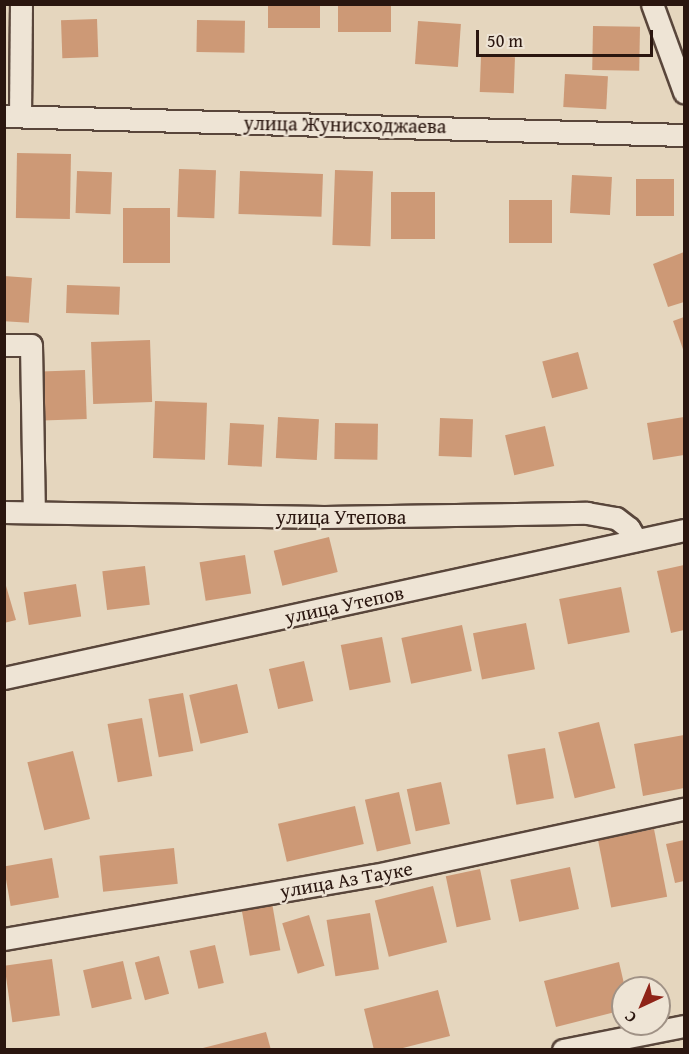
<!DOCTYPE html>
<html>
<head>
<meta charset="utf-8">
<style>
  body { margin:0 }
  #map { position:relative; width:689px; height:1054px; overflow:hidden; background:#e5d6be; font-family:"Gentium Book Plus",serif }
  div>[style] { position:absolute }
  .building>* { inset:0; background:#cd9976; transform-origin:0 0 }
  .roads { filter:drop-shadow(2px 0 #59463b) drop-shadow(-2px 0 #59463b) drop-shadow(0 2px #59463b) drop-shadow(0 -2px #59463b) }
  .minor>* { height:21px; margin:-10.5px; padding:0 10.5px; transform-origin:10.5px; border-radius:10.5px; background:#eee4d5 }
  span { translate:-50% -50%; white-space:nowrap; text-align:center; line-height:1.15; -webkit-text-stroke:4.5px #eee4d5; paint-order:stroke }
  .street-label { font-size:20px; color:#2a160f }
  .frame { position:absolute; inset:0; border:6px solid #2a160f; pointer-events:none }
  .north { position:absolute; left:611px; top:976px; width:60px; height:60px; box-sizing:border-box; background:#eee4d5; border:2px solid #a09286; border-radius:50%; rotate:224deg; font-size:16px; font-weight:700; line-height:24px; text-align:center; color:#2a160f }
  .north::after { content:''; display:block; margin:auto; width:21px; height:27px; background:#8f2418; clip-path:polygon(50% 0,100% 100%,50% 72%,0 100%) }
  .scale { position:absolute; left:476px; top:30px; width:177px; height:27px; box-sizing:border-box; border:3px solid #2a160f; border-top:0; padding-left:8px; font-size:18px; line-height:21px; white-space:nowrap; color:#2a160f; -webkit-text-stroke:4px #eee4d5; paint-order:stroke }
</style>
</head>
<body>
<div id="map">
  <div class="building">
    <i style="left:268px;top:4px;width:52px;height:24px"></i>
    <i style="left:338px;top:4px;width:53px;height:28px"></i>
    <i style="left:97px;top:19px;width:38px;height:36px;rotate:88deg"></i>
    <i style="left:197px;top:20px;width:48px;height:32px;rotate:1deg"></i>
    <i style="left:418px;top:21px;width:43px;height:43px;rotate:4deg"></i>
    <i style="left:593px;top:26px;width:47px;height:44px;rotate:1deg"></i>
    <i style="left:481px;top:56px;width:34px;height:36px;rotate:2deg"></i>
    <i style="left:565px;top:74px;width:43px;height:33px;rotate:3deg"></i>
    <i style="left:17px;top:153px;width:54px;height:65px;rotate:1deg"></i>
    <i style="left:179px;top:169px;width:37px;height:48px;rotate:2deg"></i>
    <i style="left:335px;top:170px;width:38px;height:75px;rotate:2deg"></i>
    <i style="left:77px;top:171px;width:35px;height:42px;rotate:2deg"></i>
    <i style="left:240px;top:171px;width:83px;height:43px;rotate:2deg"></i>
    <i style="left:572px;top:175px;width:40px;height:38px;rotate:3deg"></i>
    <i style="left:636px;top:179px;width:38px;height:37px"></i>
    <i style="left:391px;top:192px;width:44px;height:47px"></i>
    <i style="left:552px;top:200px;width:43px;height:43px;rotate:90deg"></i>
    <i style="left:123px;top:208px;width:47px;height:55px"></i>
    <i style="clip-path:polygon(684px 252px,684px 302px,668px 307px,653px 264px)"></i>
    <i style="left:4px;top:276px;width:28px;height:45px;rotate:4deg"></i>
    <i style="left:67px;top:285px;width:53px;height:28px;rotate:2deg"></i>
    <i style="clip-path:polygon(684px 317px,684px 352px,673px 321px)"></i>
    <i style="left:150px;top:340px;width:62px;height:59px;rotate:88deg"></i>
    <i style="left:578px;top:352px;width:38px;height:37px;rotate:75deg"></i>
    <i style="left:85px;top:370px;width:49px;height:44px;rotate:88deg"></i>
    <i style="left:155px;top:401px;width:52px;height:57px;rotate:2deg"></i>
    <i style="left:278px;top:417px;width:41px;height:41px;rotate:3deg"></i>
    <i style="clip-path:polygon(684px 417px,684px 455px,653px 460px,647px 423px)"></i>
    <i style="left:440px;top:418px;width:33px;height:38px;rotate:2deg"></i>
    <i style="left:230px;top:423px;width:34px;height:42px;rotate:3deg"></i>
    <i style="left:335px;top:423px;width:43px;height:36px;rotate:1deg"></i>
    <i style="left:545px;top:426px;width:41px;height:41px;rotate:77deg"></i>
    <i style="left:329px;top:537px;width:36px;height:57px;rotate:76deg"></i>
    <i style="left:245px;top:555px;width:39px;height:46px;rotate:81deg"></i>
    <i style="clip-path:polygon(684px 565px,684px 630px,671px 633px,657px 571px)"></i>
    <i style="left:145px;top:566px;width:39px;height:43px;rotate:83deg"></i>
    <i style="clip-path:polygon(4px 579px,16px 620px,4px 623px)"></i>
    <i style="left:76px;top:584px;width:33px;height:53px;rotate:81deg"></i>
    <i style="left:621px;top:587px;width:46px;height:63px;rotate:79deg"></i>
    <i style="left:526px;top:623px;width:47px;height:54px;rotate:79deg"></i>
    <i style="left:462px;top:625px;width:47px;height:62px;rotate:78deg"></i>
    <i style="left:382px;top:637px;width:46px;height:42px;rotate:79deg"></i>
    <i style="left:304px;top:661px;width:41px;height:36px;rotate:77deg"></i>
    <i style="left:237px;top:684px;width:50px;height:49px;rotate:77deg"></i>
    <i style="left:183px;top:693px;width:59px;height:35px;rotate:80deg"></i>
    <i style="left:142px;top:718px;width:59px;height:35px;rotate:80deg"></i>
    <i style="left:599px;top:722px;width:68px;height:42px;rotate:76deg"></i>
    <i style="clip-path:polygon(684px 735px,684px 788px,643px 796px,634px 744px)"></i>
    <i style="left:545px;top:748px;width:51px;height:38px;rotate:80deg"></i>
    <i style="left:73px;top:751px;width:70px;height:47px;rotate:76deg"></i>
    <i style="left:441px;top:782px;width:43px;height:35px;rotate:78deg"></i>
    <i style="left:399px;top:792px;width:53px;height:35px;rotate:77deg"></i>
    <i style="left:355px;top:806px;width:39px;height:79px;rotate:77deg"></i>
    <i style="left:654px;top:829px;width:69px;height:57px;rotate:79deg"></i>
    <i style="clip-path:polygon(684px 840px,684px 881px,675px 883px,666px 844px)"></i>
    <i style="left:174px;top:848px;width:36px;height:75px;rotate:84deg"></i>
    <i style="left:52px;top:858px;width:40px;height:49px;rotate:80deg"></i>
    <i style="left:570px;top:867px;width:43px;height:61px;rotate:78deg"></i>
    <i style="left:480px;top:869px;width:52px;height:35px;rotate:78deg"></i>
    <i style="left:433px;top:886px;width:58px;height:60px;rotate:76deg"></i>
    <i style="left:272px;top:903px;width:48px;height:31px;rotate:80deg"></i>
    <i style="left:370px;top:913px;width:57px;height:44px;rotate:81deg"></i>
    <i style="left:309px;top:915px;width:53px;height:28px;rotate:73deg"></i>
    <i style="left:215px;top:945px;width:39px;height:26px;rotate:77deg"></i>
    <i style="left:159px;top:956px;width:39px;height:25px;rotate:75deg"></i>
    <i style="left:52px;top:959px;width:57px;height:48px;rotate:82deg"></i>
    <i style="left:123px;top:961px;width:39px;height:41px;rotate:77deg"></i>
    <i style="clip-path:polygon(619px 962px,625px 988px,623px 1010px,556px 1027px,544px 981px)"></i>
    <i style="clip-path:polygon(438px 990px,450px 1036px,395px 1050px,374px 1050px,364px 1009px)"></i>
    <i style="clip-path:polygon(266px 1032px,271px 1050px,199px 1050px,199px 1049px)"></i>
  </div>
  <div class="roads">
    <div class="minor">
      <i style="left:652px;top:4px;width:94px;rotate:70deg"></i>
      <i style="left:4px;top:116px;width:680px;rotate:1.6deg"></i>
      <i style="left:20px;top:116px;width:112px;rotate:-89.5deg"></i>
      <i style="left:4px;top:345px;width:27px"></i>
      <i style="left:31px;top:345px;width:167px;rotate:89deg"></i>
      <i style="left:4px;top:512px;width:320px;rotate:0.9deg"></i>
      <i style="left:324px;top:517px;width:263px;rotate:-0.9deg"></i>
      <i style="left:587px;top:513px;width:29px;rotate:10deg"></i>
      <i style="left:616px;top:518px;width:16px;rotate:38deg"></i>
      <i style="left:629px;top:528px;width:14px;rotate:60deg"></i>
      <i style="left:4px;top:678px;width:696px;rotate:-12.28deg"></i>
      <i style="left:4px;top:939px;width:376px;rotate:-9.8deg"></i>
      <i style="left:375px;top:875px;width:316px;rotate:-12.1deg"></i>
      <i style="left:563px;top:1050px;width:123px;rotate:-11.2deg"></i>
    </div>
  </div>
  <div class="street-label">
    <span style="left:345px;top:124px;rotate:1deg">улица Жунисходжаева</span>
    <span style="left:341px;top:516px">улица Утепова</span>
    <span style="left:344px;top:604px;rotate:-12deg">улица Утепов</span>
    <span style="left:346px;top:879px;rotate:-10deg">улица Аз Тауке</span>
  </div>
  <div class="frame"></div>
  <div class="north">С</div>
  <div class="scale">50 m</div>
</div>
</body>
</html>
